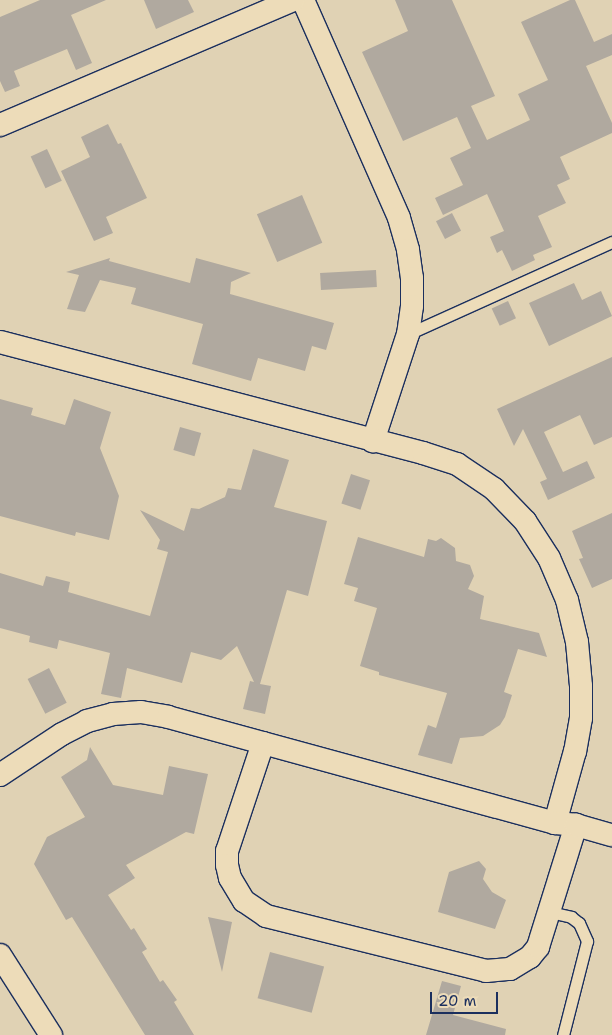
<!DOCTYPE html>
<html>
<head>
<meta charset="utf-8">
<style>
  body { margin:0 }
  #map { position:relative; width:612px; height:1035px; overflow:hidden; background:#e0d2b4; font-family:"Shantell Sans",sans-serif }
  div>[style] { position:absolute }
  .building>* { inset:0; background:#b0a99f; transform-origin:0 0 }
  .roads { filter:drop-shadow(1px 0 #1b2f5e) drop-shadow(-1px 0 #1b2f5e) drop-shadow(0 1px #1b2f5e) drop-shadow(0 -1px #1b2f5e) }
  .service>* { height:11px; margin:-5.5px; padding:0 5.5px; transform-origin:5.5px; border-radius:5.5px; background:#eddcb9 }
  .minor>* { height:22px; margin:-11px; padding:0 11px; transform-origin:11px; border-radius:11px; background:#eddcb9 }
  span { translate:-50% -50%; white-space:nowrap; text-align:center; line-height:1.15; -webkit-text-stroke:4.5px #eddcb9; paint-order:stroke }
  .scale { position:absolute; left:430px; top:992px; width:68px; height:22px; box-sizing:border-box; border:2px solid #1b2f5e; border-top:0; padding-left:6px; font-size:15px; line-height:18px; white-space:nowrap; color:#1b2f5e; -webkit-text-stroke:4px #eddcb9; paint-order:stroke }
</style>
</head>
<body>
<div id="map">
  <div class="building">
    <i style="clip-path:polygon(40px 0,106px 0,71px 15px,92px 63px,76px 70px,67px 49px,14px 71px,20px 86px,5px 92px,0 81px,0 17px)"></i>
    <i style="clip-path:polygon(144px 0,188px 0,194px 12px,156px 29px)"></i>
    <i style="clip-path:polygon(395px 0,452px 0,495px 96px,471px 106px,487px 140px,530px 120px,518px 94px,548px 80px,521px 22px,570px 0,575px 0,594px 42px,612px 34px,612px 55px,586px 66px,612px 123px,612px 133px,560px 157px,570px 179px,557px 185px,566px 203px,538px 216px,552px 247px,533px 255px,535px 260px,512px 271px,502px 250px,497px 253px,490px 237px,504px 231px,487px 194px,443px 215px,435px 198px,463px 185px,450px 158px,471px 148px,457px 117px,403px 141px,362px 52px,408px 31px)"></i>
    <i style="clip-path:polygon(108px 124px,118px 144px,121px 143px,147px 198px,106px 217px,113px 233px,94px 241px,61px 171px,90px 157px,81px 137px)"></i>
    <i style="left:47px;top:149px;width:35px;height:18px;rotate:65deg"></i>
    <i style="left:302px;top:195px;width:52px;height:49px;rotate:67deg"></i>
    <i style="left:452px;top:213px;width:20px;height:18px;rotate:63deg"></i>
    <i style="clip-path:polygon(110px 258px,109px 261px,190px 283px,196px 258px,251px 273px,231px 282px,230px 294px,334px 323px,326px 350px,312px 346px,305px 371px,258px 358px,251px 381px,192px 364px,203px 324px,131px 304px,136px 288px,100px 280px,85px 312px,67px 309px,79px 275px,66px 272px)"></i>
    <i style="left:376px;top:270px;width:17px;height:56px;rotate:87deg"></i>
    <i style="clip-path:polygon(574px 283px,582px 300px,601px 291px,612px 316px,549px 346px,529px 303px)"></i>
    <i style="left:508px;top:301px;width:19px;height:18px;rotate:65deg"></i>
    <i style="clip-path:polygon(612px 357px,612px 437px,594px 445px,580px 415px,544px 432px,563px 472px,587px 461px,595px 478px,548px 500px,540px 482px,547px 479px,523px 429px,514px 446px,497px 409px)"></i>
    <i style="clip-path:polygon(0 399px,33px 408px,31px 415px,65px 425px,74px 399px,111px 412px,100px 448px,119px 496px,109px 540px,76px 532px,75px 536px,0 516px)"></i>
    <i style="left:180px;top:427px;width:22px;height:24px;rotate:16deg"></i>
    <i style="clip-path:polygon(253px 449px,289px 460px,274px 507px,327px 521px,308px 596px,287px 590px,260px 684px,271px 686px,265px 714px,243px 709px,250px 681px,254px 682px,237px 646px,221px 660px,191px 652px,182px 683px,127px 668px,121px 698px,101px 694px,110px 653px,59px 640px,57px 649px,29px 642px,30px 636px,0 628px,0 573px,43px 586px,46px 576px,70px 582px,68px 592px,150px 616px,168px 552px,157px 549px,160px 540px,140px 510px,184px 531px,191px 508px,199px 509px,225px 497px,228px 488px,241px 490px)"></i>
    <i style="left:351px;top:474px;width:20px;height:31px;rotate:18deg"></i>
    <i style="clip-path:polygon(612px 513px,612px 579px,592px 588px,579px 559px,583px 558px,572px 531px)"></i>
    <i style="clip-path:polygon(358px 537px,424px 557px,428px 539px,436px 541px,441px 538px,455px 548px,456px 561px,470px 565px,474px 576px,468px 589px,484px 596px,480px 619px,539px 633px,547px 657px,518px 649px,504px 692px,512px 695px,505px 717px,500px 725px,483px 736px,460px 738px,452px 764px,418px 755px,428px 725px,436px 728px,447px 693px,379px 675px,379px 672px,360px 666px,377px 608px,354px 601px,358px 588px,344px 584px)"></i>
    <i style="left:49px;top:668px;width:39px;height:24px;rotate:63deg"></i>
    <i style="clip-path:polygon(90px 747px,113px 785px,163px 795px,169px 766px,208px 774px,194px 834px,186px 832px,126px 865px,135px 878px,108px 895px,131px 930px,134px 928px,147px 949px,142px 952px,160px 982px,163px 980px,177px 1000px,174px 1002px,194px 1035px,145px 1035px,72px 917px,66px 920px,34px 864px,47px 837px,85px 817px,61px 777px,87px 760px)"></i>
    <i style="clip-path:polygon(479px 861px,486px 869px,483px 879px,492px 892px,506px 900px,495px 929px,438px 912px,449px 872px)"></i>
    <i style="clip-path:polygon(208px 917px,232px 922px,222px 972px)"></i>
    <i style="left:270px;top:952px;width:56px;height:48px;rotate:15deg"></i>
    <i style="clip-path:polygon(442px 981px,461px 986px,453px 1015px,506px 1029px,505px 1035px,426px 1035px)"></i>
  </div>
  <div class="roads">
    <div class="service">
      <i style="left:408px;top:334px;width:224px;rotate:-24.3deg"></i>
      <i style="left:550px;top:912px;width:22px;rotate:13deg"></i>
      <i style="left:571px;top:917px;width:10px;rotate:37deg"></i>
      <i style="left:579px;top:923px;width:20px;rotate:66deg"></i>
      <i style="left:587px;top:941px;width:97px;rotate:104.3deg"></i>
    </div>
    <div class="minor">
      <i style="left:303px;top:0;width:238px;rotate:66.2deg"></i>
      <i style="left:399px;top:218px;width:33px;rotate:74deg"></i>
      <i style="left:408px;top:250px;width:28px;rotate:82deg"></i>
      <i style="left:412px;top:278px;width:28px;rotate:90deg"></i>
      <i style="left:412px;top:306px;width:28px;rotate:98deg"></i>
      <i style="left:408px;top:334px;width:113px;rotate:108.1deg"></i>
      <i style="left:0;top:125px;width:319px;rotate:-23.1deg"></i>
      <i style="left:0;top:342px;width:437px;rotate:14.7deg"></i>
      <i style="left:423px;top:453px;width:36px;rotate:18deg"></i>
      <i style="left:457px;top:464px;width:45px;rotate:34deg"></i>
      <i style="left:494px;top:489px;width:45px;rotate:45.9deg"></i>
      <i style="left:525px;top:521px;width:44px;rotate:57deg"></i>
      <i style="left:549px;top:558px;width:46px;rotate:66.8deg"></i>
      <i style="left:567px;top:600px;width:43px;rotate:76.6deg"></i>
      <i style="left:577px;top:642px;width:44px;rotate:84.8deg"></i>
      <i style="left:581px;top:686px;width:32px;rotate:90deg"></i>
      <i style="left:581px;top:718px;width:34px;rotate:100deg"></i>
      <i style="left:575px;top:751px;width:75px;rotate:105.5deg"></i>
      <i style="left:263px;top:743px;width:114px;rotate:108.4deg"></i>
      <i style="left:227px;top:851px;width:14px;rotate:90deg"></i>
      <i style="left:227px;top:865px;width:13px;rotate:77deg"></i>
      <i style="left:230px;top:878px;width:27px;rotate:59deg"></i>
      <i style="left:244px;top:901px;width:27px;rotate:34deg"></i>
      <i style="left:266px;top:916px;width:227px;rotate:14deg"></i>
      <i style="left:486px;top:971px;width:24px;rotate:-5deg"></i>
      <i style="left:510px;top:969px;width:23px;rotate:-31deg"></i>
      <i style="left:530px;top:957px;width:13px;rotate:-51deg"></i>
      <i style="left:538px;top:947px;width:128px;rotate:-72.7deg"></i>
      <i style="left:0;top:775px;width:74px;rotate:-33.5deg"></i>
      <i style="left:62px;top:734px;width:28px;rotate:-27deg"></i>
      <i style="left:87px;top:721px;width:27px;rotate:-15deg"></i>
      <i style="left:113px;top:714px;width:28px;rotate:-4deg"></i>
      <i style="left:141px;top:712px;width:27px;rotate:10deg"></i>
      <i style="left:168px;top:717px;width:401px;rotate:15.3deg"></i>
      <i style="left:555px;top:823px;width:21px;rotate:5deg"></i>
      <i style="left:576px;top:825px;width:37px;rotate:16deg"></i>
      <i style="left:0;top:955px;width:95px;rotate:57.5deg"></i>
    </div>
  </div>
  <div class="scale">20 m</div>
</div>
</body>
</html>
